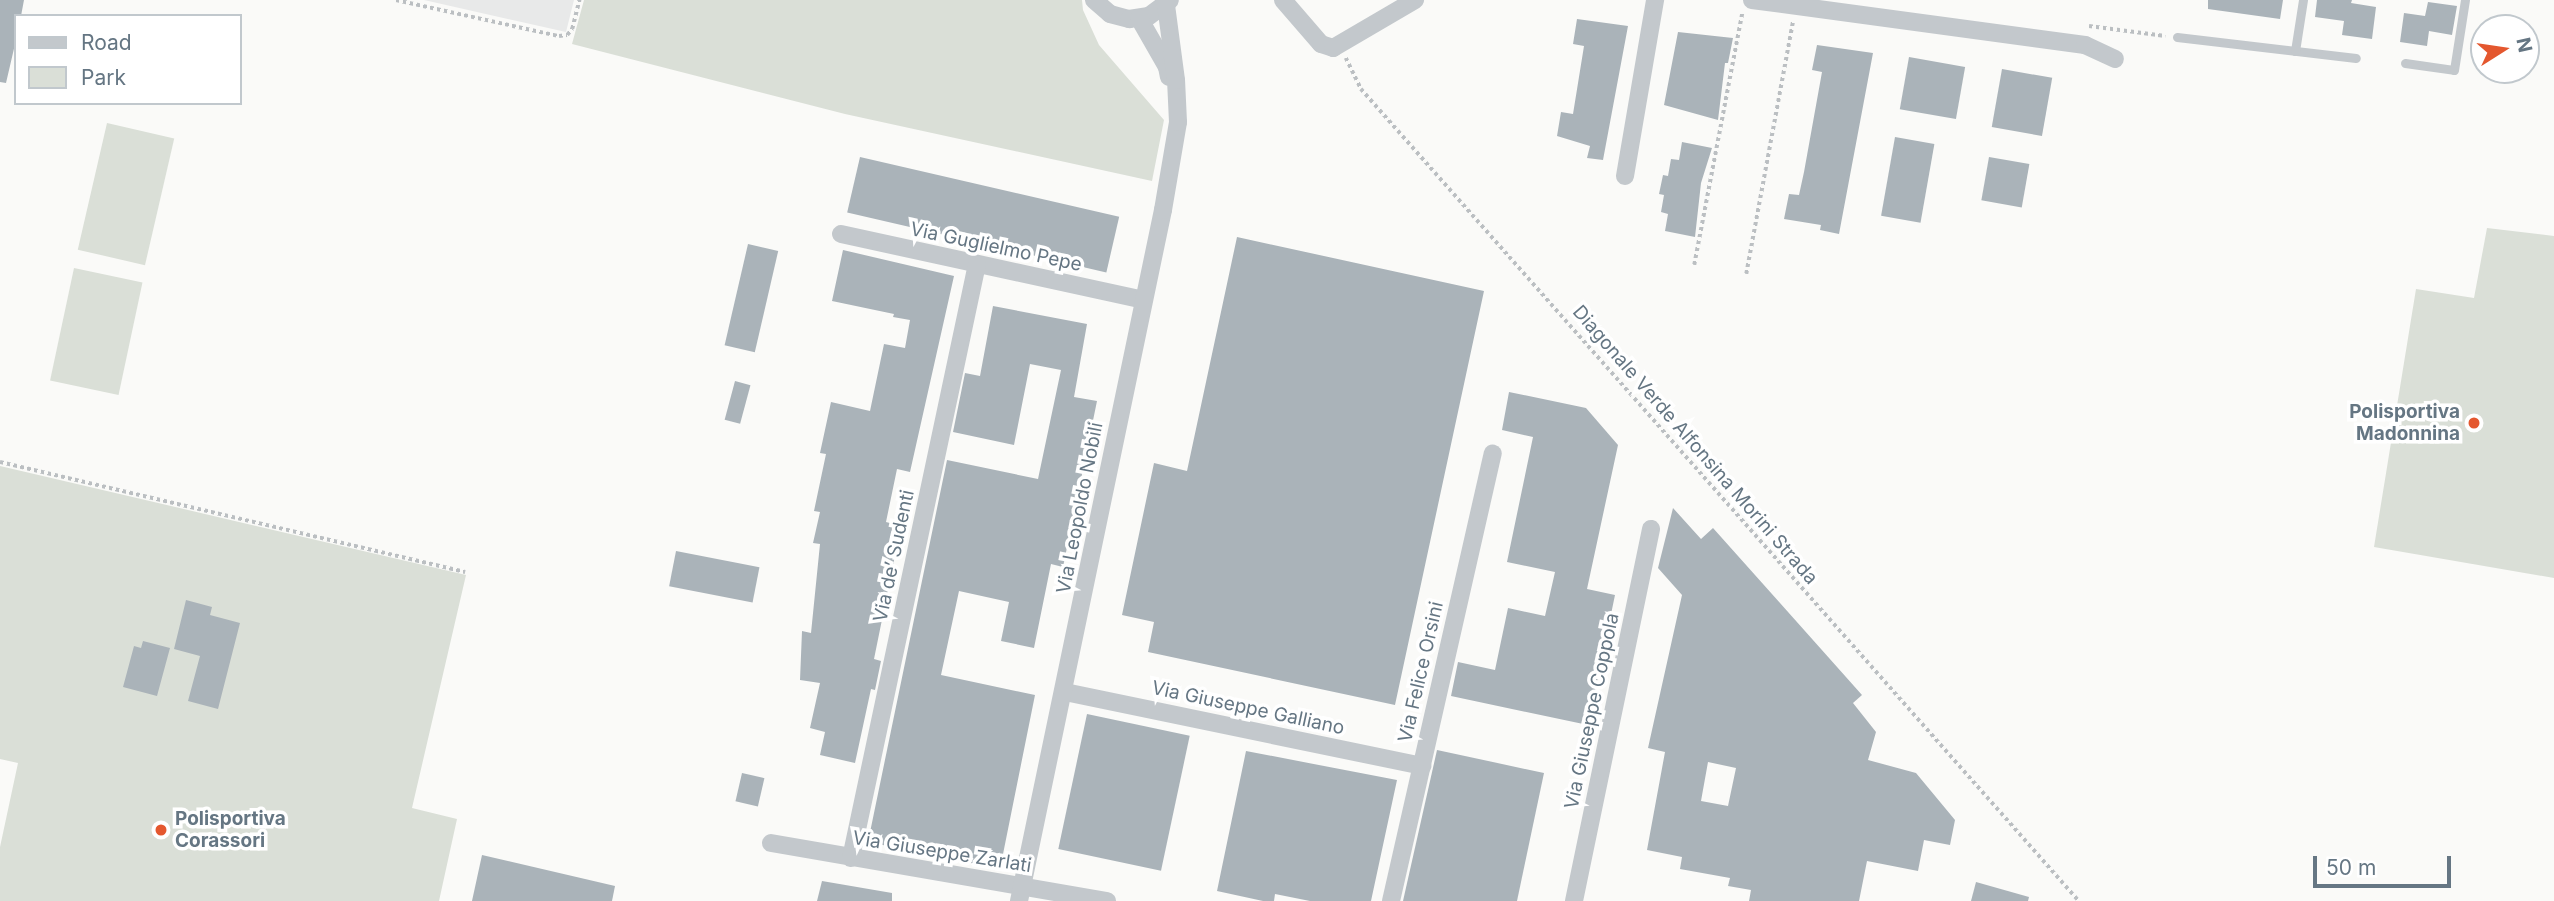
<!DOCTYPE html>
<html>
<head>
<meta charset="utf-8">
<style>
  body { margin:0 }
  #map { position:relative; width:2554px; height:901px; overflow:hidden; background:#fafaf8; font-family:Inter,sans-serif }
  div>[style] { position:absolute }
  .built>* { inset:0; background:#e8e9e9 }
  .green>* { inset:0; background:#dadfd7; transform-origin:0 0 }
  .building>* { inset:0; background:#aab3b9; transform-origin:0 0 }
  .path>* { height:3.5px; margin-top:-1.75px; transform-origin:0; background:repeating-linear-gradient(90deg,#bbbfc2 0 3.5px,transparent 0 7px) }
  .lane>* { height:9px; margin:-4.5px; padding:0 4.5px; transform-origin:4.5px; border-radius:4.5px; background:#c3c8cc }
  .street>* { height:18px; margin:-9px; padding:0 9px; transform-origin:9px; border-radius:9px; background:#c3c8cc }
  .dots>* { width:19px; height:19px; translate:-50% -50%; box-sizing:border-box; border:4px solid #fff; border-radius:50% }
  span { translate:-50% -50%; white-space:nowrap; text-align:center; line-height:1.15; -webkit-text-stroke:7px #fff; paint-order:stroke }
  .street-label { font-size:19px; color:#657683 }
  .poi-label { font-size:19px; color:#657683; font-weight:700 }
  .right { translate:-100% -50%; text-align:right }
  .left { translate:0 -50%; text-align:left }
  .legend { position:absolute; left:14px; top:14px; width:228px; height:91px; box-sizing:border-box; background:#fff; border:2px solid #c1c8cd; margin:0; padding:9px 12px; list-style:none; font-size:21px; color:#657683 }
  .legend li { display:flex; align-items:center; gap:14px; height:35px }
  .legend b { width:35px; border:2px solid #c1c8cd }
  .north { position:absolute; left:2470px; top:14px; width:70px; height:70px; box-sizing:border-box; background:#fff; border:2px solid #c1c8cd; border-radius:50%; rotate:78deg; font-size:19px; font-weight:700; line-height:28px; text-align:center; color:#657683 }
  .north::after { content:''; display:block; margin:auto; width:24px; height:32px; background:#e4572e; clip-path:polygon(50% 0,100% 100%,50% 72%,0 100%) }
  .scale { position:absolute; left:2313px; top:856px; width:138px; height:32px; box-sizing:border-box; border:4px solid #657683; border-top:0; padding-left:9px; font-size:21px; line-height:24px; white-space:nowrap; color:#657683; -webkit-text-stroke:5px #fff; paint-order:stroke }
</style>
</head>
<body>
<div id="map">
  <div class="built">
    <i style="clip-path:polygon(424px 0,574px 0,566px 32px)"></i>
  </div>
  <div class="green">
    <i style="clip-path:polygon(584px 0,1082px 0,1083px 10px,1099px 45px,1164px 120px,1152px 181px,845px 114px,572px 44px)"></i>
    <i style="left:107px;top:123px;width:69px;height:130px;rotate:13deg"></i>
    <i style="clip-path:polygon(2487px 228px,2554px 236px,2554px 578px,2374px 547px,2416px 289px,2474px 298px)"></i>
    <i style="left:74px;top:268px;width:70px;height:115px;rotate:12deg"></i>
    <i style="clip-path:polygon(0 466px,466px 575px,412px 808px,457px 819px,439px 901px,0 901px,0 847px,18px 763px,0 759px)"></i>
  </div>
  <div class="building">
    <i style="clip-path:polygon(0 0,24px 0,21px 16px,16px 16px,16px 40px,6px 83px,0 82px)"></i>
    <i style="clip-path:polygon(2208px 0,2283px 0,2280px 19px,2208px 9px)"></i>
    <i style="clip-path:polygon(2317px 0,2352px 0,2351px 3px,2376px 7px,2372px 39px,2342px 35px,2344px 21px,2315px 17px)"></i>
    <i style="clip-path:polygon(2428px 2px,2457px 6px,2452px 35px,2429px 31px,2427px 46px,2400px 42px,2404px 13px,2425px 16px)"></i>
    <i style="clip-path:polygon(1577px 19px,1628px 26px,1603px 160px,1587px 158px,1590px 146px,1557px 136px,1561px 112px,1573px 114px,1584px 46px,1573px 44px)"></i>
    <i style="clip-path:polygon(1678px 32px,1733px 38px,1728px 63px,1725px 63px,1718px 120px,1664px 105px)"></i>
    <i style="clip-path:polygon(1817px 45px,1873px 53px,1839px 234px,1820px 230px,1821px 225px,1784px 219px,1789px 194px,1799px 195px,1804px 172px,1822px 72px,1812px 70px)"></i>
    <i style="left:1909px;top:57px;width:57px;height:53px;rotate:10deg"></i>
    <i style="left:2002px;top:69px;width:51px;height:59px;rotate:10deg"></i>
    <i style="left:1895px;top:137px;width:40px;height:80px;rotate:10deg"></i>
    <i style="clip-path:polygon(1682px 142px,1712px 148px,1701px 183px,1695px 237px,1665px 231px,1668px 214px,1661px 212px,1664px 195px,1659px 194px,1663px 175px,1668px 176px,1671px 159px,1679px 160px)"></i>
    <i style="left:860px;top:157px;width:266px;height:57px;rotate:13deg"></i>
    <i style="left:1989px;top:157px;width:41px;height:44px;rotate:10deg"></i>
    <i style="clip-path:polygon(1237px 237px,1484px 291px,1395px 705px,1148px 652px,1154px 622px,1122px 615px,1154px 463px,1187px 471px)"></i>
    <i style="left:748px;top:244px;width:31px;height:104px;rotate:13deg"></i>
    <i style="clip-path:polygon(843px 250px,954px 276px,910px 472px,897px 469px,886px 522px,901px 526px,874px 659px,881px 661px,875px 690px,871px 689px,855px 763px,820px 755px,825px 732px,810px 728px,820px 683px,800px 680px,802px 631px,811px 633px,820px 544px,813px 543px,820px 512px,814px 511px,826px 454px,820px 453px,831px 402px,870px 411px,884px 344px,905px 348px,910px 320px,893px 317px,894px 314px,832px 301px)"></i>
    <i style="clip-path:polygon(993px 306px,1087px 324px,1074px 397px,1097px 401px,1063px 567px,1051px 564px,1034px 648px,1001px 641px,1009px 602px,959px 591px,941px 675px,1035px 695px,1000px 869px,868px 842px,947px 460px,1038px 479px,1061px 370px,1030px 364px,1014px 445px,953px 432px,965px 373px,980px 376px)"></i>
    <i style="left:735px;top:381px;width:16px;height:40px;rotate:15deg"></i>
    <i style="clip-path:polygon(1509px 392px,1586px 408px,1618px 445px,1587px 589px,1615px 595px,1588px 725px,1451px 696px,1458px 662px,1495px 670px,1508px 608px,1545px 616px,1555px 572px,1507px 562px,1533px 437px,1502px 430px)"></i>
    <i style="clip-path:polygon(evenodd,1673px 508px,1701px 539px,1713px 528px,1862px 695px,1853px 703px,1876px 732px,1868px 760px,1916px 773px,1955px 820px,1950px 845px,1924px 840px,1918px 871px,1867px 861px,1859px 901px,1749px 901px,1751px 890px,1728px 886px,1730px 878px,1680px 869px,1682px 857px,1647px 850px,1665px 752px,1648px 748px,1682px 595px,1658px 568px,1673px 508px,1708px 762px,1736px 768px,1728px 806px,1701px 801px,1708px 762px)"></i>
    <i style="left:676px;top:551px;width:85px;height:36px;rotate:11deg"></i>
    <i style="clip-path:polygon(186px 600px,212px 607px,210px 615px,240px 623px,218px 709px,188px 701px,200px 656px,174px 649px)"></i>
    <i style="clip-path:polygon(143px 641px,170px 648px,157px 696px,123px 687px,134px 646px,141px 648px)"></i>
    <i style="left:1087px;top:714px;width:105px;height:138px;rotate:12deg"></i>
    <i style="clip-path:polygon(1437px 750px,1544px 773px,1517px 901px,1403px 901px)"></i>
    <i style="clip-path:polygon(1246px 751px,1397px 780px,1371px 901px,1310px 901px,1275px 894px,1274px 901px,1263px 901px,1217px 891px)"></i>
    <i style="left:742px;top:773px;width:23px;height:29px;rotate:13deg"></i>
    <i style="clip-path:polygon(482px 855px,615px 886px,612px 901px,472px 901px)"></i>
    <i style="clip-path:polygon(822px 881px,892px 893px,892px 901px,817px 901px)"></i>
    <i style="clip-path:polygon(1976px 882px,2029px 897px,2028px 901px,1971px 901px)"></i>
  </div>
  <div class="path">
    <i style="left:396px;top:0;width:167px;rotate:12.5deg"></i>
    <i style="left:559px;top:36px;width:8px;rotate:-7deg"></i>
    <i style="left:567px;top:35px;width:8px;rotate:-50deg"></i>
    <i style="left:572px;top:29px;width:30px;rotate:-76deg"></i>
    <i style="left:2089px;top:26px;width:77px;rotate:7.5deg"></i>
    <i style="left:1346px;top:58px;width:34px;rotate:64deg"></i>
    <i style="left:1361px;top:89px;width:1084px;rotate:48.52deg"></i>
    <i style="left:1694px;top:265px;width:257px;rotate:-79.2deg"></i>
    <i style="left:1746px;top:274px;width:257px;rotate:-79.5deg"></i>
    <i style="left:0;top:462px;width:478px;rotate:13.3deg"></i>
  </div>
  <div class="lane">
    <i style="left:2177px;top:37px;width:180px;rotate:6.7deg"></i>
    <i style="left:2295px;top:51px;width:52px;rotate:-81.1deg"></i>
    <i style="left:2405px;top:63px;width:49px;rotate:8.1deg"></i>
    <i style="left:2454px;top:70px;width:71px;rotate:-81.1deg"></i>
  </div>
  <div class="street">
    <i style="left:1094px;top:0;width:21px;rotate:41deg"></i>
    <i style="left:1110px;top:14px;width:20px;rotate:15deg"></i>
    <i style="left:1129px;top:19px;width:20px;rotate:-9deg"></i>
    <i style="left:1149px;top:16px;width:26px;rotate:-37deg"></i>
    <i style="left:1283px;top:0;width:58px;rotate:49.2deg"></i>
    <i style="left:1321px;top:44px;width:13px;rotate:18deg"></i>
    <i style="left:1333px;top:48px;width:95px;rotate:-30.3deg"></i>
    <i style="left:1752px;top:0;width:336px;rotate:7.7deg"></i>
    <i style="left:2085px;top:45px;width:33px;rotate:25deg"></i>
    <i style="left:1139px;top:18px;width:56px;rotate:60.3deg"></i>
    <i style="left:1167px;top:67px;width:10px;rotate:79deg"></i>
    <i style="left:1625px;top:176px;width:179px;rotate:-80.3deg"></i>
    <i style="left:841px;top:234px;width:309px;rotate:12.3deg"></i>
    <i style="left:1065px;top:692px;width:365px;rotate:11.7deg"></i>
    <i style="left:771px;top:843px;width:341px;rotate:9.8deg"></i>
    <i style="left:851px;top:858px;width:607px;rotate:-78.02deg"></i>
    <i style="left:1019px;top:901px;width:706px;rotate:-78.23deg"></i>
    <i style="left:1163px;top:210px;width:89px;rotate:-80.3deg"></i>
    <i style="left:1178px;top:122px;width:42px;rotate:-92.7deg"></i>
    <i style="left:1176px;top:80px;width:76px;rotate:-97.6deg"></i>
    <i style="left:1391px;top:901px;width:459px;rotate:-77.2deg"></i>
    <i style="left:1574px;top:901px;width:380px;rotate:-78.3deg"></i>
  </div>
  <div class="dots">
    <i style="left:2474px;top:423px;background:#e4572e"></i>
    <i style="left:161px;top:830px;background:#e4572e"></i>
  </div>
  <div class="street-label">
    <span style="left:996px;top:247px;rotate:12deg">Via Guglielmo Pepe</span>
    <span style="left:1695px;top:445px;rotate:49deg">Diagonale Verde Alfonsina Morini Strada</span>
    <span style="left:1080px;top:508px;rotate:-79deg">Via Leopoldo Nobili</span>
    <span style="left:894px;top:556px;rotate:-78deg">Via de’ Sudenti</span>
    <span style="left:1421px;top:672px;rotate:-77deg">Via Felice Orsini</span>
    <span style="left:1248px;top:708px;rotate:12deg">Via Giuseppe Galliano</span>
    <span style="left:1592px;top:711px;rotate:-78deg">Via Giuseppe Coppola</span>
    <span style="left:942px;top:852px;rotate:9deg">Via Giuseppe Zarlati</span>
  </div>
  <div class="poi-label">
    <span class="right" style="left:2460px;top:423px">Polisportiva<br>Madonnina</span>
    <span class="left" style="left:175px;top:830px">Polisportiva<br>Corassori</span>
  </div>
  <ul class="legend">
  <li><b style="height:9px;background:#c3c8cc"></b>Road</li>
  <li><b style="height:19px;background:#dadfd7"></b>Park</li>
  </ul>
  <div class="north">N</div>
  <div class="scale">50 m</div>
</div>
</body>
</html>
